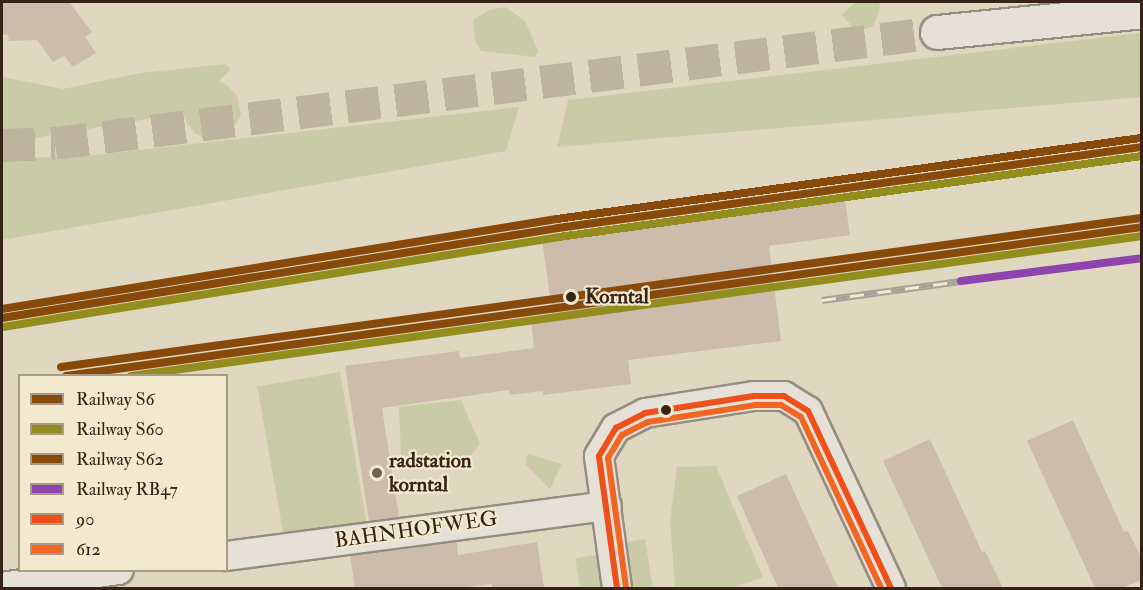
<!DOCTYPE html>
<html>
<head>
<meta charset="utf-8">
<style>
  body { margin:0 }
  #map { position:relative; width:1143px; height:590px; overflow:hidden; background:#e0d7c1; font-family:"IM FELL Double Pica",serif }
  div>[style] { position:absolute }
  .green>* { inset:0; background:#c9cba6; transform-origin:0 0 }
  .building>* { inset:0; background:#cdbbab }
  .secondary-tunnel>* { height:33px; margin-top:-16.5px; transform-origin:0; background:repeating-linear-gradient(90deg,#beb39f 0 33px,transparent 0 49px) }
  .roads { filter:drop-shadow(2px 0 #958d80) drop-shadow(-2px 0 #958d80) drop-shadow(0 2px #958d80) drop-shadow(0 -2px #958d80) }
  .minor>* { height:28px; margin:-14px; padding:0 14px; transform-origin:14px; border-radius:14px; background:#e6e1d6 }
  .secondary>* { height:33px; margin:-16.5px; padding:0 16.5px; transform-origin:16.5px; border-radius:16.5px; background:#e6e1d6 }
  .rail>* { height:7px; margin-top:-3.5px; transform-origin:0; background:repeating-linear-gradient(90deg,#f3e9ce 0 14px,#a7a197 0 28px); box-sizing:border-box; border-block:2px solid #a7a197 }
  .bus-1>* { height:6px; margin:-3px; padding:0 3px; transform-origin:3px; border-radius:3px; background:#ef4f1a }
  .bus-2>* { height:6px; margin:-3px; padding:0 3px; transform-origin:3px; border-radius:3px; background:#f26522 }
  .rail-1>* { height:8px; margin:-4px; padding:0 4px; transform-origin:4px; border-radius:4px; background:#874a0a }
  .rail-2>* { height:8px; margin:-4px; padding:0 4px; transform-origin:4px; border-radius:4px; background:#928d1d }
  .rail-3>* { height:8px; margin:-4px; padding:0 4px; transform-origin:4px; border-radius:4px; background:#874a0a }
  .rail-4>* { height:8px; margin:-4px; padding:0 4px; transform-origin:4px; border-radius:4px; background:#8e44ad }
  .dots>* { width:16px; height:16px; translate:-50% -50%; box-sizing:border-box; border:3px solid #f3e9ce; border-radius:50% }
  span { translate:-50% -50%; white-space:nowrap; text-align:center; line-height:1.15; -webkit-text-stroke:4.5px #f3e9ce; paint-order:stroke }
  .stop-label { font-size:21px; color:#372317; font-weight:700 }
  .left { translate:0 -50%; text-align:left }
  .poi-label { font-size:21px; color:#372317; font-weight:700 }
  .street-label { font-size:21px; color:#372317 }
  .frame { position:absolute; inset:0; border:3px solid #372317; pointer-events:none }
  .legend { position:absolute; left:18px; top:374px; width:210px; height:198px; box-sizing:border-box; background:#f3e9ce; border:2px solid #a89a85; margin:0; padding:8px 10px; list-style:none; font-size:18px; color:#372317 }
  .legend li { display:flex; align-items:center; gap:12px; height:30px }
  .legend b { width:30px; border:2px solid #a89a85 }
</style>
</head>
<body>
<div id="map">
  <div class="green">
    <i style="clip-path:polygon(856px 2px,880px 2px,879px 13px,873px 26px,865px 29px,854px 28px,841px 15px)"></i>
    <i style="clip-path:polygon(505px 7px,525px 21px,538px 51px,535px 57px,481px 51px,475px 41px,473px 20px,489px 10px)"></i>
    <i style="clip-path:polygon(1141px 33px,1141px 97px,557px 147px,568px 100px)"></i>
    <i style="clip-path:polygon(226px 64px,230px 70px,219px 81px,228px 86px,237px 96px,241px 115px,230px 133px,221px 137px,205px 138px,196px 134px,186px 122px,183px 113px,28px 139px,2px 139px,2px 77px,63px 89px,140px 73px)"></i>
    <i style="clip-path:polygon(519px 107px,506px 151px,2px 240px,2px 159px,95px 155px)"></i>
    <i style="left:340px;top:372px;width:161px;height:84px;rotate:80deg"></i>
    <i style="clip-path:polygon(461px 400px,480px 444px,461px 468px,401px 455px,399px 407px)"></i>
    <i style="clip-path:polygon(529px 454px,562px 464px,550px 489px,526px 465px,526px 457px)"></i>
    <i style="clip-path:polygon(716px 466px,763px 577px,733px 588px,675px 588px,670px 520px,677px 467px)"></i>
    <i style="left:645px;top:539px;width:50px;height:20px;rotate:81deg"></i>
    <i style="left:596px;top:555px;width:33px;height:21px;rotate:81deg"></i>
  </div>
  <div class="building">
    <i style="clip-path:polygon(2px 2px,69px 2px,92px 32px,85px 37px,96px 53px,73px 67px,64px 56px,53px 62px,37px 40px,9px 41px,8px 35px,2px 34px)"></i>
    <i style="clip-path:polygon(845px 199px,850px 235px,769px 246px,781px 341px,628px 360px,631px 384px,543px 395px,543px 391px,509px 395px,509px 390px,382px 408px,399px 517px,369px 521px,345px 366px,459px 351px,460px 358px,534px 348px,531px 320px,553px 317px,542px 240px)"></i>
    <i style="clip-path:polygon(1073px 420px,1124px 532px,1128px 531px,1142px 559px,1142px 580px,1122px 588px,1095px 588px,1027px 441px)"></i>
    <i style="clip-path:polygon(930px 439px,982px 552px,985px 551px,1003px 588px,942px 588px,883px 461px)"></i>
    <i style="clip-path:polygon(786px 474px,838px 588px,778px 588px,737px 496px)"></i>
    <i style="clip-path:polygon(457px 542px,458px 555px,537px 542px,544px 588px,492px 588px,492px 584px,457px 588px,355px 588px,350px 556px)"></i>
  </div>
  <div class="secondary-tunnel">
    <i style="left:2px;top:145px;width:53px;rotate:-2.2deg"></i>
    <i style="left:55px;top:143px;width:889px;rotate:-7.17deg"></i>
  </div>
  <div class="roads">
    <div class="minor">
      <i style="left:226px;top:556px;width:384px;rotate:-7.5deg"></i>
      <i style="left:2px;top:587px;width:118px;rotate:-8.3deg"></i>
      <i style="left:617px;top:588px;width:133px;rotate:-97.8deg"></i>
      <i style="left:599px;top:456px;width:33px;rotate:-59deg"></i>
      <i style="left:616px;top:428px;width:33px;rotate:-27deg"></i>
      <i style="left:645px;top:413px;width:110px;rotate:-8.9deg"></i>
      <i style="left:754px;top:396px;width:30px"></i>
      <i style="left:784px;top:396px;width:28px;rotate:32deg"></i>
      <i style="left:808px;top:411px;width:195px;rotate:64.9deg"></i>
    </div>
    <div class="secondary">
      <i style="left:937px;top:32px;width:206px;rotate:-5.8deg"></i>
    </div>
  </div>
  <div class="rail">
    <i style="left:822px;top:300px;width:140px;rotate:-7.8deg"></i>
  </div>
  <div class="bus-1">
    <i style="left:617px;top:588px;width:133px;rotate:-97.8deg"></i>
    <i style="left:599px;top:456px;width:33px;rotate:-59deg"></i>
    <i style="left:616px;top:428px;width:33px;rotate:-27deg"></i>
    <i style="left:645px;top:413px;width:110px;rotate:-8.9deg"></i>
    <i style="left:754px;top:396px;width:30px"></i>
    <i style="left:784px;top:396px;width:28px;rotate:32deg"></i>
    <i style="left:808px;top:411px;width:195px;rotate:64.9deg"></i>
  </div>
  <div class="bus-2">
    <i style="left:626px;top:587px;width:130px;rotate:-97.9deg"></i>
    <i style="left:608px;top:458px;width:27px;rotate:-59deg"></i>
    <i style="left:622px;top:435px;width:29px;rotate:-27deg"></i>
    <i style="left:648px;top:422px;width:108px;rotate:-9deg"></i>
    <i style="left:755px;top:405px;width:26px"></i>
    <i style="left:781px;top:405px;width:23px;rotate:31deg"></i>
    <i style="left:801px;top:417px;width:189px;rotate:64.9deg"></i>
  </div>
  <div class="rail-1">
    <i style="left:2px;top:318px;width:563px;rotate:-9.19deg"></i>
    <i style="left:558px;top:228px;width:590px;rotate:-7.9deg"></i>
    <i style="left:66px;top:376px;width:1086px;rotate:-7.88deg"></i>
  </div>
  <div class="rail-2">
    <i style="left:3px;top:327px;width:563px;rotate:-9.19deg"></i>
    <i style="left:559px;top:237px;width:589px;rotate:-7.91deg"></i>
    <i style="left:131px;top:376px;width:1021px;rotate:-7.88deg"></i>
  </div>
  <div class="rail-3">
    <i style="left:2px;top:309px;width:562px;rotate:-9.21deg"></i>
    <i style="left:557px;top:219px;width:590px;rotate:-7.9deg"></i>
    <i style="left:61px;top:367px;width:1090px;rotate:-7.86deg"></i>
  </div>
  <div class="rail-4">
    <i style="left:961px;top:281px;width:182px;rotate:-7.2deg"></i>
  </div>
  <div class="dots">
    <i style="left:571px;top:297px;background:#372317"></i>
    <i style="left:666px;top:410px;background:#372317"></i>
    <i style="left:377px;top:473px;background:#726252"></i>
  </div>
  <div class="stop-label">
    <span class="left" style="left:585px;top:297px">Korntal</span>
  </div>
  <div class="poi-label">
    <span class="left" style="left:389px;top:473px">radstation<br>korntal</span>
  </div>
  <div class="street-label">
    <span style="left:416px;top:530px;rotate:-8deg">BAHNHOFWEG</span>
  </div>
  <div class="frame"></div>
  <ul class="legend">
  <li><b style="height:8px;background:#874a0a"></b>Railway S6</li>
  <li><b style="height:8px;background:#928d1d"></b>Railway S60</li>
  <li><b style="height:8px;background:#874a0a"></b>Railway S62</li>
  <li><b style="height:8px;background:#8e44ad"></b>Railway RB47</li>
  <li><b style="height:8px;background:#ef4f1a"></b>90</li>
  <li><b style="height:8px;background:#f26522"></b>612</li>
  </ul>
</div>
</body>
</html>
